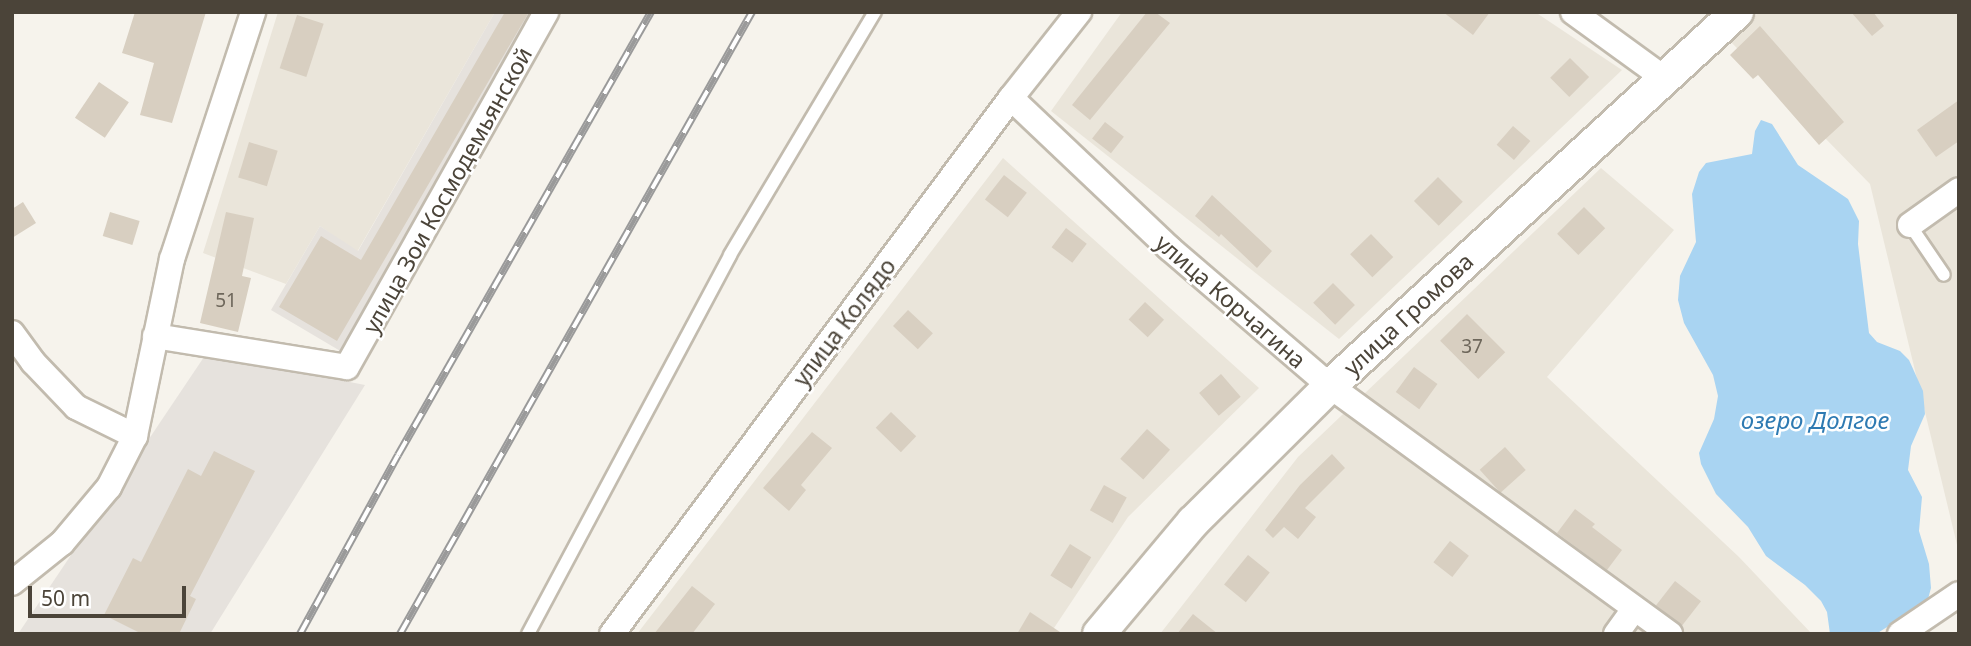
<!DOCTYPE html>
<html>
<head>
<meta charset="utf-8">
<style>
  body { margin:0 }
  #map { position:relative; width:1971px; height:646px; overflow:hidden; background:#f6f3ec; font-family:"Noto Sans",sans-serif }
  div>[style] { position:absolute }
  .residential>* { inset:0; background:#eae5da }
  .industrial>* { inset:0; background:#e6e2dd }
  .water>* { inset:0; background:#a9d4f2 }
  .building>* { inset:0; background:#d8cfc1; transform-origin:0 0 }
  .roads { filter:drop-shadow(2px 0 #c2bbae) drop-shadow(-2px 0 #c2bbae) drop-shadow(0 2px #c2bbae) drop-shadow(0 -2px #c2bbae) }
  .service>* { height:12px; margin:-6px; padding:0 6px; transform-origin:6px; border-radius:6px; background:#fff }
  .minor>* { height:24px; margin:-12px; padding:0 12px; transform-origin:12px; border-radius:12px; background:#fff }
  .tertiary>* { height:32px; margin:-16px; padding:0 16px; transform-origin:16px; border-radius:16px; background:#fff }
  .rail>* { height:8px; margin-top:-4px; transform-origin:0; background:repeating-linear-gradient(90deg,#fff 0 16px,#9a9a9a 0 32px); box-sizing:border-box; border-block:2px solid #9a9a9a }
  span { translate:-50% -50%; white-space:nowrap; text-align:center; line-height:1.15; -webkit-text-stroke:5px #fff; paint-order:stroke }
  .number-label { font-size:19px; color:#6e675b }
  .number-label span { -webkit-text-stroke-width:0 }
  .street-label { font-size:23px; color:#4b4439 }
  .water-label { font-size:24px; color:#2e7ab2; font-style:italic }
  .frame { position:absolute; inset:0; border:14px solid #4b4439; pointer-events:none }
  .scale { position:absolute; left:28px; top:586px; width:158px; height:32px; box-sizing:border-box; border:4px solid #4b4439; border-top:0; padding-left:9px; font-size:21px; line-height:24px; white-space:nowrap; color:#4b4439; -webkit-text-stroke:5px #fff; paint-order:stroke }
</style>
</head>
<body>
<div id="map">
  <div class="residential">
    <i style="clip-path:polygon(278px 12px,495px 12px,357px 252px,320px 226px,286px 284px,203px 253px)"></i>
    <i style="clip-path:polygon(1122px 12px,1535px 12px,1622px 70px,1339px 339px,1051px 111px)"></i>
    <i style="clip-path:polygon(1759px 12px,1959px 12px,1959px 553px,1870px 184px,1729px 40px)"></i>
    <i style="clip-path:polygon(1003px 158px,1259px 388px,1128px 517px,1050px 634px,637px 634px)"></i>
    <i style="clip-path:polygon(1601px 168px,1674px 230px,1547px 377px,1739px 557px,1812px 634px,1160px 634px,1298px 457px)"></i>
  </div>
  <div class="industrial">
    <i style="clip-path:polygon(495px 12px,535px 12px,342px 352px,271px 310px,320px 226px,358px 251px)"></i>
    <i style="clip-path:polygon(206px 354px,365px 385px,210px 634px,18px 634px)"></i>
  </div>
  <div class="water">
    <i style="clip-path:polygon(1761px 120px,1772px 124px,1798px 165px,1848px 199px,1859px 221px,1858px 244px,1869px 333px,1877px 342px,1900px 351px,1909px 360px,1923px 391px,1925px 414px,1911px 446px,1908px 470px,1922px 497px,1919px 531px,1929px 564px,1931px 588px,1928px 599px,1919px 607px,1876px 634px,1830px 634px,1827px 612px,1821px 601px,1805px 585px,1766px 556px,1748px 527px,1716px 494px,1701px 464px,1699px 453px,1714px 419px,1718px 396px,1713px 375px,1684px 323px,1678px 300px,1680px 276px,1696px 242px,1692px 194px,1699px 172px,1706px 163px,1752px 154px,1755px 131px)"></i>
  </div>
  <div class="building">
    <i style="clip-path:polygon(135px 12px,206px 12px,172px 123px,140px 115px,154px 63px,122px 53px)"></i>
    <i style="clip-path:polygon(505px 12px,529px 12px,337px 341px,279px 307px,321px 236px,361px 260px)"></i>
    <i style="clip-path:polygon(1147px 12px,1155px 12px,1170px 23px,1090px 120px,1072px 105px)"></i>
    <i style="clip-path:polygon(1443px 12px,1490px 12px,1473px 35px)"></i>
    <i style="clip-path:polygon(1851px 12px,1873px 12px,1884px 26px,1872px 36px)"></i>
    <i style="left:297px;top:15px;width:28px;height:56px;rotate:18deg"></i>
    <i style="clip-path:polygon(1760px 26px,1844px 122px,1819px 145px,1758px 75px,1753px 79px,1730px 55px)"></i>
    <i style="left:1570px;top:58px;width:27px;height:28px;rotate:45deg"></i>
    <i style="left:99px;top:82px;width:36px;height:43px;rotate:34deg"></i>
    <i style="clip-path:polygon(1959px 100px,1959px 141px,1936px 157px,1917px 130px)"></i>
    <i style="left:1105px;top:122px;width:24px;height:21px;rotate:38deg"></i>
    <i style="left:1513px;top:126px;width:23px;height:25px;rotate:41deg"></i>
    <i style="left:249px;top:142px;width:30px;height:37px;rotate:17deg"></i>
    <i style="left:1004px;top:175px;width:29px;height:31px;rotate:38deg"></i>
    <i style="left:1438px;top:177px;width:35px;height:34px;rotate:45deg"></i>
    <i style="clip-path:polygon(1212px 195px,1272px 251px,1257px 268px,1221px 234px,1219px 237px,1195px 216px)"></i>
    <i style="clip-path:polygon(23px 202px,36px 223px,12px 238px,12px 209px)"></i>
    <i style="left:1584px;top:207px;width:30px;height:38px;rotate:45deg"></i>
    <i style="left:110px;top:212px;width:31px;height:25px;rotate:17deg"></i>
    <i style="clip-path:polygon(226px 212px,254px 218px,242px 276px,251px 278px,238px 332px,200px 323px)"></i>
    <i style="left:1066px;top:228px;width:26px;height:24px;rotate:37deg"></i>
    <i style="left:1371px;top:234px;width:32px;height:29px;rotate:46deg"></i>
    <i style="left:1333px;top:283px;width:31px;height:28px;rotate:45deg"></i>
    <i style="left:1145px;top:302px;width:26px;height:24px;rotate:43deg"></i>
    <i style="left:908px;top:310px;width:34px;height:22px;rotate:43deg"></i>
    <i style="left:1467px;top:314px;width:54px;height:38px;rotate:45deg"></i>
    <i style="left:1414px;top:367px;width:29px;height:31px;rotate:36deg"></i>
    <i style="left:1221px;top:374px;width:30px;height:29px;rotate:49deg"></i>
    <i style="left:891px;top:412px;width:35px;height:22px;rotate:44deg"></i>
    <i style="left:1147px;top:429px;width:31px;height:40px;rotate:42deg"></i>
    <i style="clip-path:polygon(812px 432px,832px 448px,801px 485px,806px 490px,789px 511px,763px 488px)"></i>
    <i style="left:1505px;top:447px;width:31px;height:34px;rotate:48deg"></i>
    <i style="clip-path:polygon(214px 451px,255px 471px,190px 596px,196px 599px,179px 634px,142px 634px,104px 615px,133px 558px,141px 562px,188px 469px,201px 476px)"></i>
    <i style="clip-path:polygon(1332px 454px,1345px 468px,1305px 508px,1316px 517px,1298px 539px,1284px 527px,1273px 538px,1265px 530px,1300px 485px)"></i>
    <i style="left:1104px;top:485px;width:26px;height:29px;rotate:29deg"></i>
    <i style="clip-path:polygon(1575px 509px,1595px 524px,1592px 527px,1622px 550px,1607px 570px,1557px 533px)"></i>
    <i style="left:1450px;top:541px;width:24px;height:27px;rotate:38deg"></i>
    <i style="left:1070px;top:544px;width:25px;height:37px;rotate:32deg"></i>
    <i style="left:1248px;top:555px;width:28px;height:38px;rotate:39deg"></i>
    <i style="left:1675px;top:581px;width:33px;height:31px;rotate:38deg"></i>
    <i style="clip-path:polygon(692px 586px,715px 604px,692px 634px,654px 634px)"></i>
    <i style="clip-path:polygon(1030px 612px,1063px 634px,1017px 634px)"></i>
    <i style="clip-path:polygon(1193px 614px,1218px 634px,1177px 634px)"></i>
  </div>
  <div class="roads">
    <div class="service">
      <i style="left:1910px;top:225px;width:60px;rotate:55.8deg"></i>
      <i style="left:528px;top:634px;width:429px;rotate:-61.9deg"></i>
      <i style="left:730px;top:255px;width:283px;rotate:-59.2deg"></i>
    </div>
    <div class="minor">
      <i style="left:1573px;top:12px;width:112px;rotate:36deg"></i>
      <i style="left:1011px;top:98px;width:218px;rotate:43.5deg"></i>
      <i style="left:1169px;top:248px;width:212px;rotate:40.6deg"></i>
      <i style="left:1330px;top:386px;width:421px;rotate:36.1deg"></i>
      <i style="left:1910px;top:225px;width:60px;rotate:-35.5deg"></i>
      <i style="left:12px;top:333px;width:36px;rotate:54deg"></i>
      <i style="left:33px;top:362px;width:62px;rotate:46.3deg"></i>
      <i style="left:76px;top:407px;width:66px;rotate:26.2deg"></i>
      <i style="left:155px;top:336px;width:194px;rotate:9.2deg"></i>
      <i style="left:347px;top:367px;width:407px;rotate:-60.7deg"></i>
      <i style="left:12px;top:583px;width:64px;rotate:-38.7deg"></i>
      <i style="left:62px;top:543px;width:73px;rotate:-50deg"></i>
      <i style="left:109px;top:487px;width:57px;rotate:-63deg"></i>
      <i style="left:135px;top:436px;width:181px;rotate:-78.2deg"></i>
      <i style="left:172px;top:259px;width:260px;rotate:-71.8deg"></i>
      <i style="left:612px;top:634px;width:668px;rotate:-53.34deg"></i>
      <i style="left:1011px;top:98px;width:110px;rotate:-51.7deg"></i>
      <i style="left:1616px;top:634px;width:31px;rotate:-54deg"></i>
      <i style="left:1900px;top:634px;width:71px;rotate:-34.1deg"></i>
    </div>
    <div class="tertiary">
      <i style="left:1099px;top:634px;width:146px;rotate:-50deg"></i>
      <i style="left:1193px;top:522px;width:193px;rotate:-44.8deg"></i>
      <i style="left:1330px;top:386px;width:553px;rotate:-42.58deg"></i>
    </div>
  </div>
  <div class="rail">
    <i style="left:300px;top:634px;width:204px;rotate:-61.3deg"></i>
    <i style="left:398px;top:455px;width:510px;rotate:-60.27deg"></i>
    <i style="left:400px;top:634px;width:715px;rotate:-60.49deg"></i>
  </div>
  <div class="number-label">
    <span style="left:226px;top:301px">51</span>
    <span style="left:1472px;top:347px">37</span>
  </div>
  <div class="street-label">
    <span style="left:447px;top:190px;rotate:-61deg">улица Зои Космодемьянской</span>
    <span style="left:1231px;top:301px;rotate:41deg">улица Корчагина</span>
    <span style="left:1408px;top:314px;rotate:-43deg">улица Громова</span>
    <span style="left:844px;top:322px;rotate:-53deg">улица Колядо</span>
  </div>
  <div class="water-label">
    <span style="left:1815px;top:420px">озеро Долгое</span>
  </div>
  <div class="frame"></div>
  <div class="scale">50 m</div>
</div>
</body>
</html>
